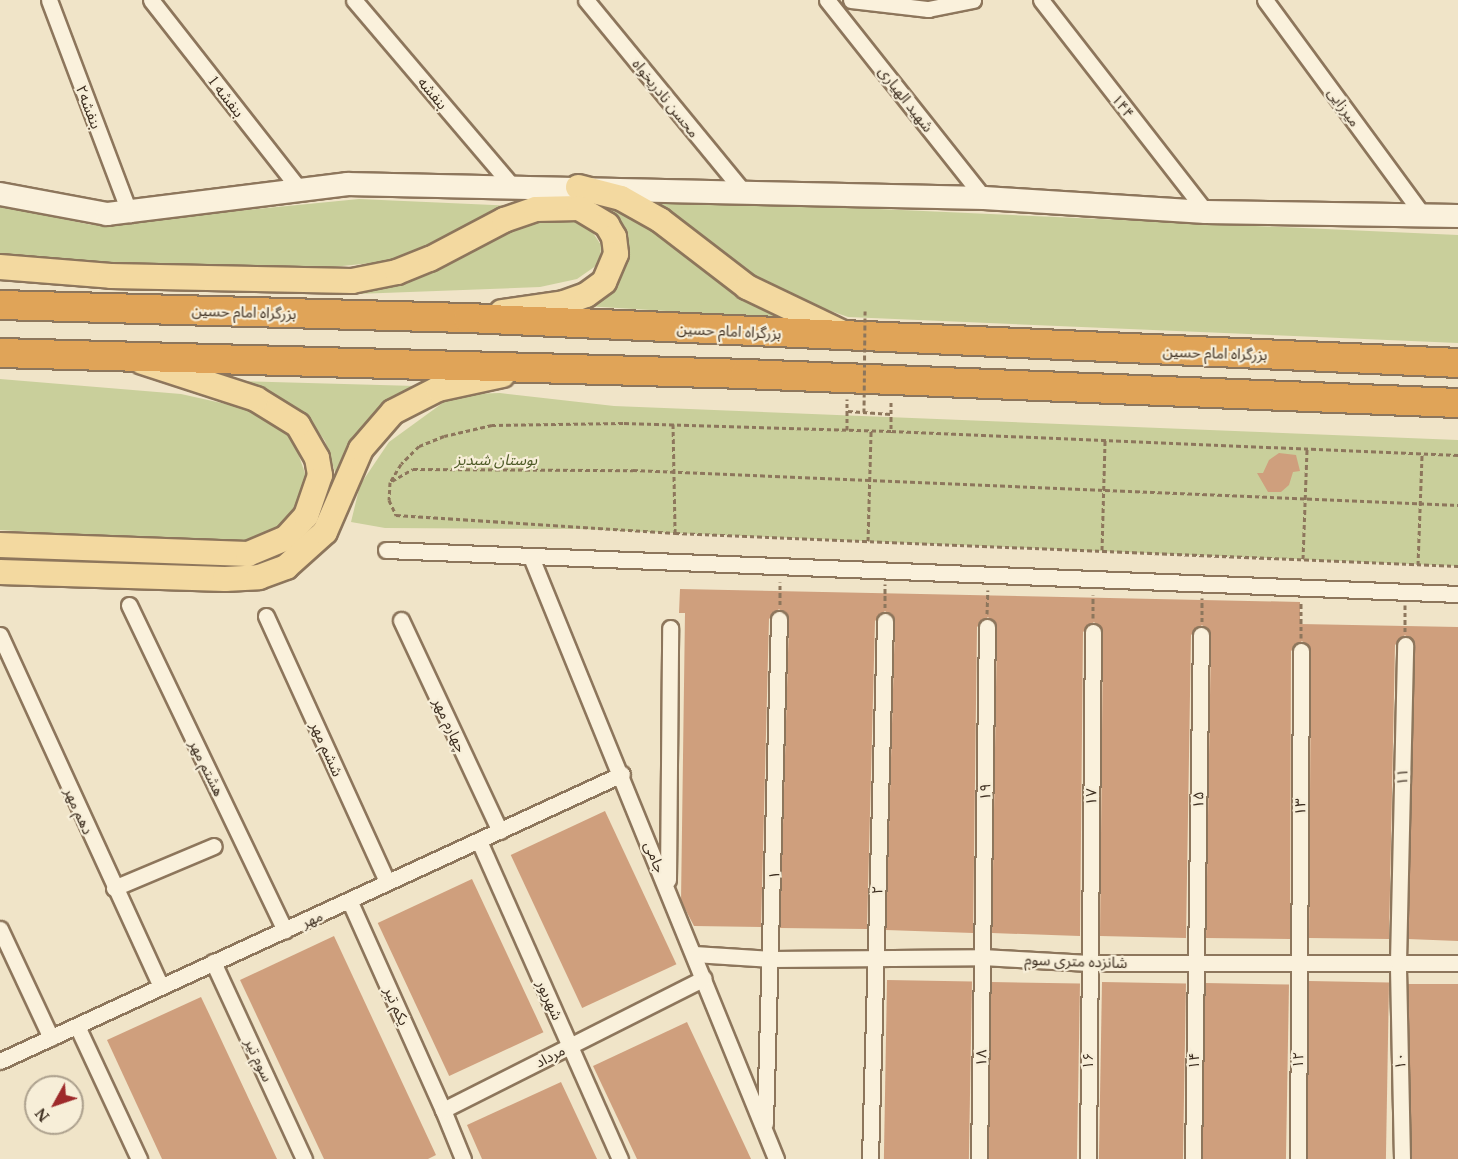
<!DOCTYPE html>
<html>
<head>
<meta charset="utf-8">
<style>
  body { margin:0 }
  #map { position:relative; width:1458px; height:1159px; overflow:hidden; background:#f0e4c8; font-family:"PT Serif","Noto Sans Arabic",serif }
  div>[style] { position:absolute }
  .green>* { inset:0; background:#c9cf9b }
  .building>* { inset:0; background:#cf9f7d; transform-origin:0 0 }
  .path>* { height:3px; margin-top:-1.5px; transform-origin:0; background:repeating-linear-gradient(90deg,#8d765c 0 4.5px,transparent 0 7.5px) }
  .roads { filter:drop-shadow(2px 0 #8d765c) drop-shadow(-2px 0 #8d765c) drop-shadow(0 2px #8d765c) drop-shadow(0 -2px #8d765c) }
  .street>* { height:15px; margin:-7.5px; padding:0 7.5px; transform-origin:7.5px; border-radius:7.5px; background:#faf1dc }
  .secondary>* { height:22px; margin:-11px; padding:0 11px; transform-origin:11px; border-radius:11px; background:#faf1dc }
  .primary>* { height:24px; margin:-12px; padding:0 12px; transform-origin:12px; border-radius:12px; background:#f3d9a0 }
  .highway>* { height:28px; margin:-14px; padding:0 14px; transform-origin:14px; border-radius:14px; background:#e0a458 }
  .path-bridge>* { height:3px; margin-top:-1.5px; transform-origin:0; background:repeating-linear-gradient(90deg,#8d765c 0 4.5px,transparent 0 7.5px) }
  span { translate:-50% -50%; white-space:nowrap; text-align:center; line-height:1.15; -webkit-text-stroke:4.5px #f7eed8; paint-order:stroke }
  .street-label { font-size:15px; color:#3d2e20 }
  .park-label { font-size:15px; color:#4d5a26; font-style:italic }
  .north { position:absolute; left:24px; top:1075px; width:60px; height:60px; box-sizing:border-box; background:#f7eed8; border:2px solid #ada18e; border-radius:50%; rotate:230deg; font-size:16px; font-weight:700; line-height:24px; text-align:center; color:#3d2e20 }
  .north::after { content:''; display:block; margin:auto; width:21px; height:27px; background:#9e2a2b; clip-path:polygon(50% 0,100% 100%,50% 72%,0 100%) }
</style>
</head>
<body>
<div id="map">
  <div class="green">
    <i style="clip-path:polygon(359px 199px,516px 206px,400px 260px,304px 270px,87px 267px,0 257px,0 206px,92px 225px)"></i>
    <i style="clip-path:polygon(653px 199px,1458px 235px,1458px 343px,848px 317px,762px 287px)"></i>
    <i style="clip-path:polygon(613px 201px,698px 261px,736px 294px,781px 318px,585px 306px,614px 289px,626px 267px,625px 229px,606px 204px)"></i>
    <i style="clip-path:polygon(547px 217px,578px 220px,589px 227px,601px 245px,600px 263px,577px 279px,540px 287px,356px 294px,397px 283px,501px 233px)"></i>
    <i style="clip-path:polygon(0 379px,181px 394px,253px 410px,282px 426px,293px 439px,306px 476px,304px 492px,281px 527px,254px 540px,230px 545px,0 530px)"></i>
    <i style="clip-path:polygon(236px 381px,416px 386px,365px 425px,336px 475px,325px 441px,312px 423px,277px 397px)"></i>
    <i style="clip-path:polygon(500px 393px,614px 406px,1458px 440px,1458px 566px,578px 529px,385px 528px,351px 522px,360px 485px,389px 442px,444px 402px,469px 394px)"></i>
  </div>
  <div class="building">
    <i style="clip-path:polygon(1279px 453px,1296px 455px,1300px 471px,1293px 472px,1289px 485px,1281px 492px,1268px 492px,1257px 473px,1263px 473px,1269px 460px)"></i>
    <i style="clip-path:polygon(680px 589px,1300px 602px,1300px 624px,1458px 627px,1458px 941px,1408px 939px,1415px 645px,1405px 635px,1395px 645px,1389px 939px,1309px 938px,1311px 651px,1302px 641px,1291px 651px,1290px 939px,1206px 938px,1211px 635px,1202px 625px,1191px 635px,1186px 938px,1100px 936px,1103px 632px,1094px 622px,1083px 632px,1080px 936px,992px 933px,997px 627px,988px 617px,977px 627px,973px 933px,886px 930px,895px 621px,885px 611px,875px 621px,867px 929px,780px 928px,789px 619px,779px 609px,769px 619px,761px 927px,694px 926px,681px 901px,685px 613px,679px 613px)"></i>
    <i style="left:605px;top:811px;width:169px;height:104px;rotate:65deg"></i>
    <i style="left:472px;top:879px;width:169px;height:104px;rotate:65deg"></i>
    <i style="clip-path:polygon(334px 936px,436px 1155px,428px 1159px,324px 1159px,240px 980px)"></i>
    <i style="left:887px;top:980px;width:85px;height:179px;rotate:1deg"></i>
    <i style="left:1309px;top:981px;width:80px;height:178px;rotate:1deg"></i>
    <i style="left:991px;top:982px;width:89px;height:177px;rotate:1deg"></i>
    <i style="left:1102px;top:982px;width:84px;height:177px;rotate:1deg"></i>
    <i style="left:1205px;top:983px;width:84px;height:176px;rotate:1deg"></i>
    <i style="left:1408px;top:984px;width:50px;height:175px"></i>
    <i style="clip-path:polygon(201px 997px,211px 1018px,277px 1159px,162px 1159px,107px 1040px)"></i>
    <i style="clip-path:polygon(687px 1022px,738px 1131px,751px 1159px,637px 1159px,593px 1066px)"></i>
    <i style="clip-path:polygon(561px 1082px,597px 1159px,482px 1159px,467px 1125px)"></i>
  </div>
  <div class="path">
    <i style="left:891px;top:402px;width:29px;rotate:90deg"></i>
    <i style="left:848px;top:411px;width:43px;rotate:4deg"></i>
    <i style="left:673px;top:424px;width:109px;rotate:88.9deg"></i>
    <i style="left:847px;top:430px;width:31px;rotate:-90deg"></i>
    <i style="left:1458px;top:455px;width:568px;rotate:-177.58deg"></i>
    <i style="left:891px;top:431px;width:268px;rotate:-178.3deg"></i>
    <i style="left:623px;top:423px;width:131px;rotate:179.1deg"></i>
    <i style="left:492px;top:425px;width:49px;rotate:167.1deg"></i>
    <i style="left:444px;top:436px;width:27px;rotate:158deg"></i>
    <i style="left:419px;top:446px;width:25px;rotate:135deg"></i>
    <i style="left:401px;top:464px;width:21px;rotate:121deg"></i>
    <i style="left:390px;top:482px;width:18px;rotate:93deg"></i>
    <i style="left:389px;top:500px;width:17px;rotate:65deg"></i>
    <i style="left:396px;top:515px;width:280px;rotate:3.7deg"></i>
    <i style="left:675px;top:533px;width:784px;rotate:2.41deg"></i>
    <i style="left:392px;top:481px;width:24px;rotate:-30deg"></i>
    <i style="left:413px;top:469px;width:220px;rotate:0.3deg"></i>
    <i style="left:633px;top:470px;width:826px;rotate:2.43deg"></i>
    <i style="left:868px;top:541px;width:110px;rotate:-88.4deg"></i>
    <i style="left:1102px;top:550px;width:110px;rotate:-88.4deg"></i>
    <i style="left:1303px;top:559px;width:110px;rotate:-87.9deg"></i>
    <i style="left:1418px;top:565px;width:111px;rotate:-87.9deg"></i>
    <i style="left:780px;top:605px;width:23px;rotate:-90deg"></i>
    <i style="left:885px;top:608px;width:24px;rotate:-90deg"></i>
    <i style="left:987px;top:614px;width:24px;rotate:-88deg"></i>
    <i style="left:1093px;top:618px;width:23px;rotate:-90deg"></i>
    <i style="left:1202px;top:622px;width:24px;rotate:-90deg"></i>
    <i style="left:1405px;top:632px;width:27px;rotate:-90deg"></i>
    <i style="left:1301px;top:638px;width:36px;rotate:-90deg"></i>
  </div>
  <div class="roads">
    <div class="street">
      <i style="left:49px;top:0;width:229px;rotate:69.3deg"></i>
      <i style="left:151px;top:0;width:243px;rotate:51.9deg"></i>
      <i style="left:354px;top:0;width:245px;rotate:49.6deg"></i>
      <i style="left:586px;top:0;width:252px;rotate:50.6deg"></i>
      <i style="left:827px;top:0;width:253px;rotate:51.6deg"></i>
      <i style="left:851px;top:0;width:78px;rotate:6.7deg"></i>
      <i style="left:928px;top:9px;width:46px;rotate:-11.3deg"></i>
      <i style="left:1041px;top:0;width:269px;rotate:52.1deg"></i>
      <i style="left:1265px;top:0;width:265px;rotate:53.7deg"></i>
      <i style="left:386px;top:550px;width:1073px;rotate:2.35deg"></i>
      <i style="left:531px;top:557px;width:650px;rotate:67.85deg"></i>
      <i style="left:129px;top:605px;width:361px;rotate:64.4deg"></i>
      <i style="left:266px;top:616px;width:292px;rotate:65.5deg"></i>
      <i style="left:401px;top:620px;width:233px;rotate:64.9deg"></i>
      <i style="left:0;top:635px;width:386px;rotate:65.4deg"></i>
      <i style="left:479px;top:841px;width:348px;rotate:66.1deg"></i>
      <i style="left:668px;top:880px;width:252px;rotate:-89.5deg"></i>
      <i style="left:114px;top:888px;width:108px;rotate:-22.8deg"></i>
      <i style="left:350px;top:902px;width:228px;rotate:65.9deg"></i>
      <i style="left:0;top:929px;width:120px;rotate:64.9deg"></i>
      <i style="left:694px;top:954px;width:78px;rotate:3.7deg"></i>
      <i style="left:772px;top:959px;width:210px;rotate:-0.5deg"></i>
      <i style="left:982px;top:957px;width:107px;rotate:3.2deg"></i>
      <i style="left:1089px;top:963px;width:369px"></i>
      <i style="left:213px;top:962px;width:217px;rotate:65.2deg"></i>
      <i style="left:77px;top:1026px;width:147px;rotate:65deg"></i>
      <i style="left:0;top:1061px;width:685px;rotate:-24.77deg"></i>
      <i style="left:765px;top:1123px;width:504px;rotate:-88.41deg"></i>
      <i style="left:463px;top:1159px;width:53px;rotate:-112.2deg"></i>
      <i style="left:443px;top:1110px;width:292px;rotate:-26.8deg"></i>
      <i style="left:870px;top:1159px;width:538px;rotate:-88.4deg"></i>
      <i style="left:979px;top:1159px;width:532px;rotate:-89.14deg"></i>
      <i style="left:1088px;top:1159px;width:527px;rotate:-89.46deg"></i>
      <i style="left:1193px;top:1159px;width:524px;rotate:-89.13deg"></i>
      <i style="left:1298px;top:1159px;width:508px;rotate:-89.66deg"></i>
      <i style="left:1402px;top:1159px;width:197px;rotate:-91.2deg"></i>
      <i style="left:1398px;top:962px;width:317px;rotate:-88.7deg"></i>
    </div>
    <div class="secondary">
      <i style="left:0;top:194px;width:109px;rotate:10.6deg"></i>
      <i style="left:107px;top:214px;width:242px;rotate:-7.1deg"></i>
      <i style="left:347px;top:184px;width:637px;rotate:1.26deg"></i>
      <i style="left:984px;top:198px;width:222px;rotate:3.6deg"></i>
      <i style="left:1206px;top:212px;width:252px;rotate:0.9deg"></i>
    </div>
    <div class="primary">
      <i style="left:578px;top:187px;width:44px;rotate:14.3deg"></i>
      <i style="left:621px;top:198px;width:45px;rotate:29.4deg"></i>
      <i style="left:660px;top:220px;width:110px;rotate:37.6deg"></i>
      <i style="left:747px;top:287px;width:104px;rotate:25.6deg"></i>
      <i style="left:0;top:267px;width:111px;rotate:4.6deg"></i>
      <i style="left:111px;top:276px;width:241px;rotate:1.2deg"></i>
      <i style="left:352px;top:281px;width:46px;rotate:-11.3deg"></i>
      <i style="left:397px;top:272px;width:35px;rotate:-22deg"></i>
      <i style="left:430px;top:259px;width:84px;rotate:-27.8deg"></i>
      <i style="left:504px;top:220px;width:34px;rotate:-19deg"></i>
      <i style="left:536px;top:209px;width:43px;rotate:-1.3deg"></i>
      <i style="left:579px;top:208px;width:33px;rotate:31deg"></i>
      <i style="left:607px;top:225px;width:14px;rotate:60deg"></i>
      <i style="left:614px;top:237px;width:17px;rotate:83deg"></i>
      <i style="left:616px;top:254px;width:30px;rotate:113deg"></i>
      <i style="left:604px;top:282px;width:22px;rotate:144deg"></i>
      <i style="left:586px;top:295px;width:23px;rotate:160deg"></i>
      <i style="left:564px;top:303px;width:63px;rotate:171.7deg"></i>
      <i style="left:0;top:545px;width:248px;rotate:2.1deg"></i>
      <i style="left:248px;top:554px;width:41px;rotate:-22.8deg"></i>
      <i style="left:286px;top:538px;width:30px;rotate:-48deg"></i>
      <i style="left:306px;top:516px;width:43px;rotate:-71.1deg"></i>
      <i style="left:320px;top:475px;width:17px;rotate:-100deg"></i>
      <i style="left:317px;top:458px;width:38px;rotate:-120deg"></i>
      <i style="left:298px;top:425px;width:49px;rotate:-148.2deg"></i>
      <i style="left:256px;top:399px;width:120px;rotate:-162deg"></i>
      <i style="left:0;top:572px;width:225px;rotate:1.8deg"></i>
      <i style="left:225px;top:579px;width:34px;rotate:-3deg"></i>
      <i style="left:259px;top:577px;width:29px;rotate:-20deg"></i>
      <i style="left:286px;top:567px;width:52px;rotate:-41.9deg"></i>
      <i style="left:325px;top:532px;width:90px;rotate:-66.6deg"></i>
      <i style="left:361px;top:449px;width:49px;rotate:-49.1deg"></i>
      <i style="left:393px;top:412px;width:51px;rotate:-27.1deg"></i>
      <i style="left:438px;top:389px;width:66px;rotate:-12.2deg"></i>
    </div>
    <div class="highway">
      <i style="left:0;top:305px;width:468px;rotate:1.6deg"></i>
      <i style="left:468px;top:318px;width:991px;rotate:2.6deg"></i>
      <i style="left:0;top:353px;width:745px;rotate:1.61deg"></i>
      <i style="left:745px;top:374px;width:714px;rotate:2.33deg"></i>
    </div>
  </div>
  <div class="path-bridge">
    <i style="left:864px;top:412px;width:101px;rotate:-89.4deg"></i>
  </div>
  <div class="street-label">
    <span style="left:433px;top:93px;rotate:50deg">بنفشه</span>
    <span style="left:226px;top:96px;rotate:52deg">بنفشه 1</span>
    <span style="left:666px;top:98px;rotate:51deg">محسن نادریخواه</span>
    <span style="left:906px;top:99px;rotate:52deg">شهید الهیاری</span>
    <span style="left:1123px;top:106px;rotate:52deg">۱۴۴</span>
    <span style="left:89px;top:107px;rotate:69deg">بنفشه۲</span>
    <span style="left:1344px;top:107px;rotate:54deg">میرزایی</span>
    <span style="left:244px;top:312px;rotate:2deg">بزرگراه امام حسین</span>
    <span style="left:729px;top:331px;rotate:3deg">بزرگراه امام حسین</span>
    <span style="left:1215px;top:353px;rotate:2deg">بزرگراه امام حسین</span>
    <span style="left:450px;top:725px;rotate:65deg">چهارم مهر</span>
    <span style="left:327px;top:749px;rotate:66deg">ششم مهر</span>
    <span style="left:207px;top:768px;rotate:64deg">هشتم مهر</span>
    <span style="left:1402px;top:777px;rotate:-89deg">۱۱</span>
    <span style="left:985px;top:792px;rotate:-89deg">۱۹</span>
    <span style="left:1091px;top:797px;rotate:-89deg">۱۷</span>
    <span style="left:1198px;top:800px;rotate:-89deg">۱۵</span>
    <span style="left:1300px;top:807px;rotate:-89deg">۱۳</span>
    <span style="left:79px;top:811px;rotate:66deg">دهم مهر</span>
    <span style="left:655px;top:857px;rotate:68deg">جامی</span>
    <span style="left:774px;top:875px;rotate:-89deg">۱</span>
    <span style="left:877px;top:890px;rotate:-88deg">۲</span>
    <span style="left:312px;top:919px;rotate:-24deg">مهر</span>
    <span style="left:1076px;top:961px;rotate:2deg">شانزده متری سوم</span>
    <span style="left:550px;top:1000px;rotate:66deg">شهریور</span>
    <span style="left:397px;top:1006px;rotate:66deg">یکم تیر</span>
    <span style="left:550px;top:1056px;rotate:-27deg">مرداد</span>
    <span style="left:981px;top:1058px;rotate:-89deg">۱۸</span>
    <span style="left:259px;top:1060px;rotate:65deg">سوم تیر</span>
    <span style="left:1298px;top:1060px;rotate:-90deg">۱۲</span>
    <span style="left:1088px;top:1061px;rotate:-90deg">۱۶</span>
    <span style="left:1194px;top:1061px;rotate:-90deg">۱۴</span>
    <span style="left:1400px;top:1061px;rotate:-91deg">۱۰</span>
  </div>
  <div class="park-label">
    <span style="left:496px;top:460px">بوستان شبدیز</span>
  </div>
  <div class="north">N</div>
</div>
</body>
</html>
